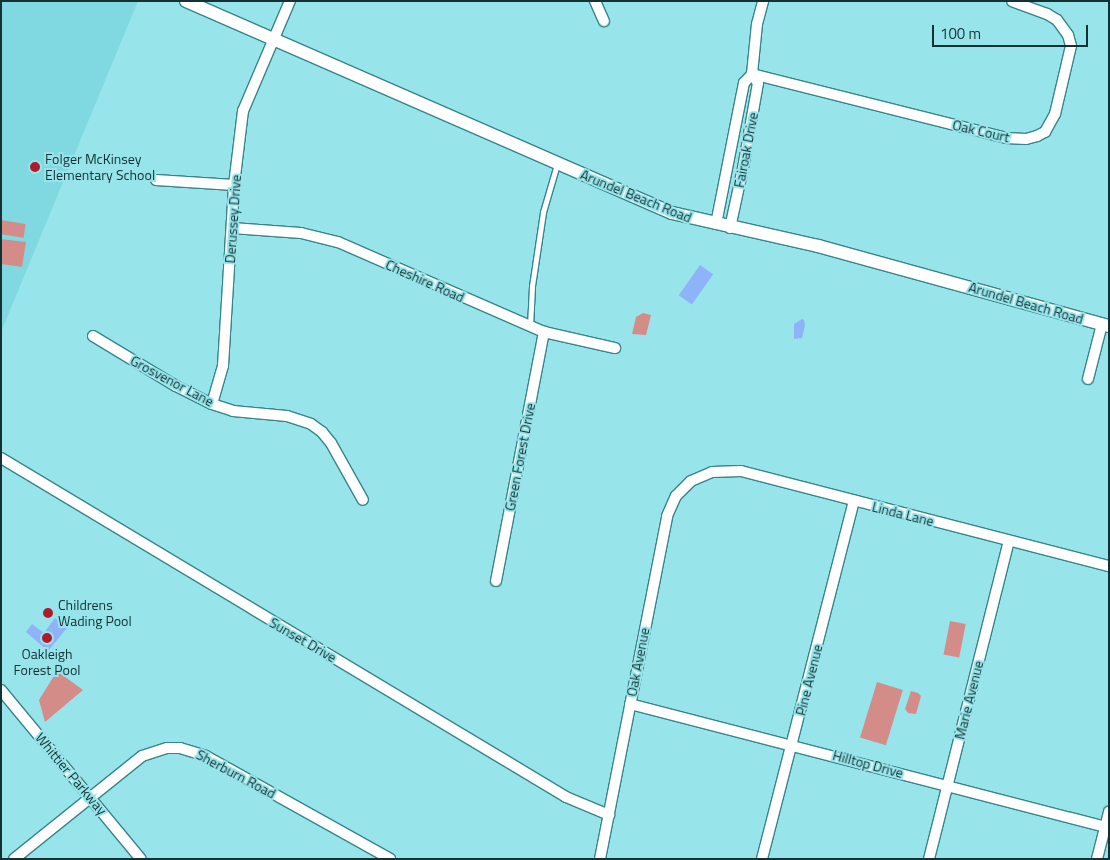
<!DOCTYPE html>
<html>
<head>
<meta charset="utf-8">
<style>
  body { margin:0 }
  #map { position:relative; width:1110px; height:860px; overflow:hidden; background:#97e4ea; font-family:"Titillium Web",sans-serif }
  div>[style] { position:absolute }
  .built>* { inset:0; background:#80d9e0 }
  .green>* { inset:0; background:#d48c89; transform-origin:0 0 }
  .water>* { inset:0; background:#8fb3f8; transform-origin:0 0 }
  .roads { filter:drop-shadow(1px 0 #36858b) drop-shadow(-1px 0 #36858b) drop-shadow(0 1px #36858b) drop-shadow(0 -1px #36858b) }
  .service>* { height:5px; margin:-2.5px; padding:0 2.5px; transform-origin:2.5px; border-radius:2.5px; background:#fff }
  .minor>* { height:10px; margin:-5px; padding:0 5px; transform-origin:5px; border-radius:5px; background:#fff }
  .tertiary>* { height:12px; margin:-6px; padding:0 6px; transform-origin:6px; border-radius:6px; background:#fff }
  .dots>* { width:14px; height:14px; translate:-50% -50%; box-sizing:border-box; border:2px solid #97e4ea; border-radius:50% }
  span { translate:-50% -50%; white-space:nowrap; text-align:center; line-height:1.15; -webkit-text-stroke:4px #97e4ea; paint-order:stroke }
  .street-label { font-size:14px; color:#123235 }
  .poi-label { font-size:14px; color:#123235 }
  .left { translate:0 -50%; text-align:left }
  .frame { position:absolute; inset:0; border:2px solid #123235; pointer-events:none }
  .scale { position:absolute; left:932px; top:25px; width:156px; height:22px; box-sizing:border-box; border:2px solid #123235; border-top:0; padding-left:6px; font-size:15px; line-height:18px; white-space:nowrap; color:#123235; -webkit-text-stroke:4px #97e4ea; paint-order:stroke }
</style>
</head>
<body>
<div id="map">
  <div class="built">
    <i style="clip-path:polygon(1px 1px,138px 1px,1px 332px)"></i>
  </div>
  <div class="green">
    <i style="left:1px;top:220px;width:25px;height:14px;rotate:9deg"></i>
    <i style="clip-path:polygon(1px 239px,26px 242px,22px 267px,1px 264px)"></i>
    <i style="clip-path:polygon(643px 313px,651px 315px,646px 335px,632px 334px,636px 317px)"></i>
    <i style="left:950px;top:621px;width:16px;height:34px;rotate:11deg"></i>
    <i style="clip-path:polygon(57px 671px,83px 690px,45px 722px,39px 700px)"></i>
    <i style="left:877px;top:682px;width:27px;height:58px;rotate:17deg"></i>
    <i style="clip-path:polygon(911px 691px,918px 693px,921px 696px,916px 714px,908px 713px,905px 709px)"></i>
  </div>
  <div class="water">
    <i style="left:700px;top:265px;width:16px;height:37px;rotate:35deg"></i>
    <i style="clip-path:polygon(802px 319px,804px 320px,805px 325px,802px 338px,794px 339px,794px 324px)"></i>
    <i style="clip-path:polygon(55px 618px,67px 628px,48px 651px,26px 632px,32px 624px,44px 633px)"></i>
  </div>
  <div class="roads">
    <div class="service">
      <i style="left:530px;top:326px;width:40px;rotate:-87.1deg"></i>
      <i style="left:532px;top:286px;width:75px;rotate:-81.5deg"></i>
      <i style="left:543px;top:212px;width:50px;rotate:-73.7deg"></i>
    </div>
    <div class="minor">
      <i style="left:595px;top:1px;width:22px;rotate:66deg"></i>
      <i style="left:752px;top:74px;width:262px;rotate:14.1deg"></i>
      <i style="left:1006px;top:138px;width:20px;rotate:3deg"></i>
      <i style="left:1026px;top:139px;width:11px;rotate:-15deg"></i>
      <i style="left:1037px;top:136px;width:9px;rotate:-27deg"></i>
      <i style="left:1045px;top:132px;width:21px;rotate:-61deg"></i>
      <i style="left:1055px;top:114px;width:70px;rotate:-76.8deg"></i>
      <i style="left:1071px;top:46px;width:11px;rotate:-105deg"></i>
      <i style="left:1068px;top:35px;width:19px;rotate:-126deg"></i>
      <i style="left:1057px;top:20px;width:12px;rotate:-149deg"></i>
      <i style="left:1047px;top:14px;width:37px;rotate:-160deg"></i>
      <i style="left:156px;top:180px;width:78px;rotate:3.7deg"></i>
      <i style="left:716px;top:224px;width:144px;rotate:-78.8deg"></i>
      <i style="left:744px;top:83px;width:12px;rotate:-48deg"></i>
      <i style="left:752px;top:74px;width:50px;rotate:-84.3deg"></i>
      <i style="left:757px;top:24px;width:24px;rotate:-75deg"></i>
      <i style="left:232px;top:228px;width:69px;rotate:4.1deg"></i>
      <i style="left:301px;top:233px;width:38px;rotate:14deg"></i>
      <i style="left:338px;top:242px;width:225px;rotate:23.6deg"></i>
      <i style="left:544px;top:332px;width:73px;rotate:12.7deg"></i>
      <i style="left:730px;top:228px;width:61px;rotate:-77.8deg"></i>
      <i style="left:743px;top:168px;width:86px;rotate:-80deg"></i>
      <i style="left:758px;top:83px;width:11px;rotate:-124deg"></i>
      <i style="left:93px;top:336px;width:97px;rotate:31.1deg"></i>
      <i style="left:176px;top:386px;width:40px;rotate:26.6deg"></i>
      <i style="left:212px;top:404px;width:22px;rotate:18deg"></i>
      <i style="left:233px;top:411px;width:54px;rotate:5.3deg"></i>
      <i style="left:287px;top:416px;width:25px;rotate:18deg"></i>
      <i style="left:311px;top:424px;width:14px;rotate:36deg"></i>
      <i style="left:322px;top:432px;width:14px;rotate:51deg"></i>
      <i style="left:331px;top:443px;width:65px;rotate:60.7deg"></i>
      <i style="left:1088px;top:379px;width:57px;rotate:-75.7deg"></i>
      <i style="left:212px;top:404px;width:40px;rotate:-74deg"></i>
      <i style="left:223px;top:366px;width:181px;rotate:-86.5deg"></i>
      <i style="left:234px;top:185px;width:75px;rotate:-83.1deg"></i>
      <i style="left:243px;top:111px;width:120px;rotate:-66.9deg"></i>
      <i style="left:1px;top:458px;width:659px;rotate:30.96deg"></i>
      <i style="left:566px;top:797px;width:47px;rotate:22.7deg"></i>
      <i style="left:496px;top:581px;width:254px;rotate:-79.1deg"></i>
      <i style="left:1px;top:690px;width:219px;rotate:50.4deg"></i>
      <i style="left:630px;top:704px;width:491px;rotate:14.5deg"></i>
      <i style="left:14px;top:859px;width:164px;rotate:-38.8deg"></i>
      <i style="left:142px;top:756px;width:26px;rotate:-18deg"></i>
      <i style="left:167px;top:748px;width:13px"></i>
      <i style="left:180px;top:748px;width:27px;rotate:17deg"></i>
      <i style="left:206px;top:756px;width:211px;rotate:29.2deg"></i>
      <i style="left:600px;top:859px;width:349px;rotate:-78.9deg"></i>
      <i style="left:667px;top:516px;width:22px;rotate:-66deg"></i>
      <i style="left:676px;top:496px;width:21px;rotate:-45deg"></i>
      <i style="left:691px;top:481px;width:23px;rotate:-23deg"></i>
      <i style="left:712px;top:472px;width:29px;rotate:-2deg"></i>
      <i style="left:741px;top:471px;width:380px;rotate:14.5deg"></i>
      <i style="left:762px;top:859px;width:370px;rotate:-75.6deg"></i>
      <i style="left:929px;top:859px;width:328px;rotate:-75.9deg"></i>
      <i style="left:1097px;top:859px;width:49px;rotate:-75.7deg"></i>
    </div>
    <div class="tertiary">
      <i style="left:186px;top:1px;width:530px;rotate:23.57deg"></i>
      <i style="left:672px;top:213px;width:150px;rotate:12.7deg"></i>
      <i style="left:818px;top:246px;width:302px;rotate:15.4deg"></i>
    </div>
  </div>
  <div class="dots">
    <i style="left:35px;top:167px;background:#ae1b2b"></i>
    <i style="left:48px;top:613px;background:#ae1b2b"></i>
    <i style="left:47px;top:638px;background:#ae1b2b"></i>
  </div>
  <div class="street-label">
    <span style="left:981px;top:131px;rotate:13deg">Oak Court</span>
    <span style="left:746px;top:150px;rotate:-79deg">Fairoak Drive</span>
    <span style="left:636px;top:196px;rotate:22deg">Arundel Beach Road</span>
    <span style="left:233px;top:219px;rotate:-86deg">Derussey Drive</span>
    <span style="left:425px;top:281px;rotate:24deg">Cheshire Road</span>
    <span style="left:1026px;top:303px;rotate:16deg">Arundel Beach Road</span>
    <span style="left:172px;top:381px;rotate:28deg">Grosvenor Lane</span>
    <span style="left:520px;top:457px;rotate:-79deg">Green Forest Drive</span>
    <span style="left:903px;top:514px;rotate:14deg">Linda Lane</span>
    <span style="left:303px;top:640px;rotate:30deg">Sunset Drive</span>
    <span style="left:638px;top:662px;rotate:-79deg">Oak Avenue</span>
    <span style="left:809px;top:680px;rotate:-76deg">Pine Avenue</span>
    <span style="left:969px;top:700px;rotate:-76deg">Marie Avenue</span>
    <span style="left:868px;top:764px;rotate:15deg">Hilltop Drive</span>
    <span style="left:71px;top:774px;rotate:50deg">Whittier Parkway</span>
    <span style="left:236px;top:774px;rotate:28deg">Sherburn Road</span>
  </div>
  <div class="poi-label">
    <span class="left" style="left:45px;top:167px">Folger McKinsey<br>Elementary School</span>
    <span class="left" style="left:58px;top:613px">Childrens<br>Wading Pool</span>
    <span style="left:47px;top:662px">Oakleigh<br>Forest Pool</span>
  </div>
  <div class="frame"></div>
  <div class="scale">100 m</div>
</div>
</body>
</html>
